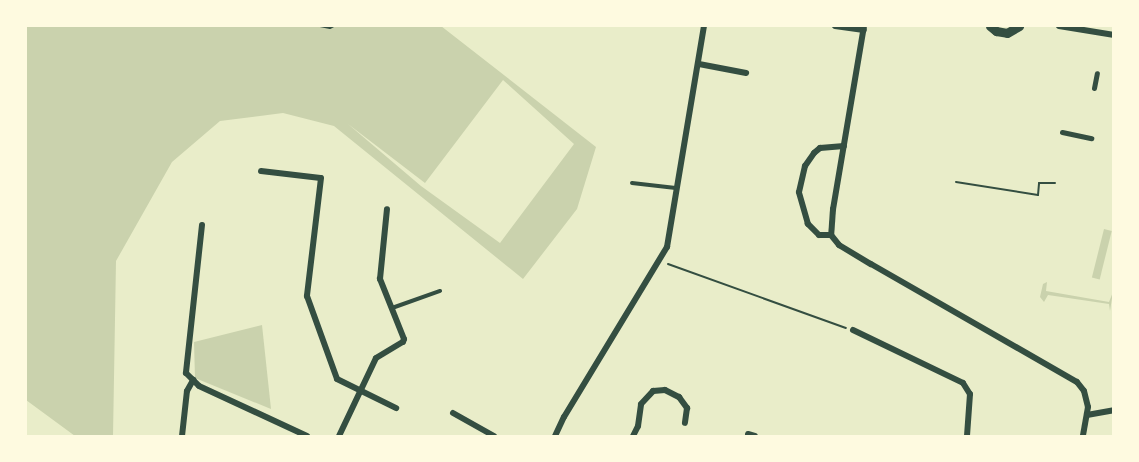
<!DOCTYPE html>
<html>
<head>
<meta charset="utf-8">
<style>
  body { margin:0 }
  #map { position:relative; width:1139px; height:462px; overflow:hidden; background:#e9edc9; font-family:"Noto Serif",serif }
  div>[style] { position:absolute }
  .green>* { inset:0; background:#cad2ad; transform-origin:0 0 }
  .path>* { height:2px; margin:-1px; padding:0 1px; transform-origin:1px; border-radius:1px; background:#344e41 }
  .service>* { height:4px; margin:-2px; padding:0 2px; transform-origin:2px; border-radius:2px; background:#344e41 }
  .pedestrian>* { height:5px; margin:-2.5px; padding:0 2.5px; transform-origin:2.5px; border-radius:2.5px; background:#344e41 }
  .minor>* { height:6px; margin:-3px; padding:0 3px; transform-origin:3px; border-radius:3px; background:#344e41 }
  .tertiary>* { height:9px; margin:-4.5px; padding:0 4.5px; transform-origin:4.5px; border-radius:4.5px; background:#344e41 }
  span { translate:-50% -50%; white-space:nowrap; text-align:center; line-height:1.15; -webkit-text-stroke:4.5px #fefae0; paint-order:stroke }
  .frame { position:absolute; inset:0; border:27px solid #fefae0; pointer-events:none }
</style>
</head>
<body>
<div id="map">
  <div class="green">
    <i style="clip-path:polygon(evenodd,26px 26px,441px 26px,596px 147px,577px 209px,523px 279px,334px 126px,283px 113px,220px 121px,172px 162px,116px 261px,113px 436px,75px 436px,26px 400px,26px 26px,503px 80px,574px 144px,500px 243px,421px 186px,348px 124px,425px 183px,503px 80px)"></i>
    <i style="left:1104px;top:229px;width:8px;height:50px;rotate:14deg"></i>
    <i style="clip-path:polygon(1047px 282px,1046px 291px,1109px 302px,1113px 292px,1110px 311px,1109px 304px,1048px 295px,1044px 302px,1040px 297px,1043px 284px)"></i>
    <i style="clip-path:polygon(262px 325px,271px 409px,195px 378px,194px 342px)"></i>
  </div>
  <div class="path">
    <i style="left:320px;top:26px;width:10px;rotate:11deg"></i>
    <i style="left:330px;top:28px;width:4px;rotate:-27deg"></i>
    <i style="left:956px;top:182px;width:83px;rotate:9deg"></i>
    <i style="left:1038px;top:195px;width:12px;rotate:-85deg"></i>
    <i style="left:1039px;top:183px;width:16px"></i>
    <i style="left:668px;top:264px;width:189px;rotate:19.8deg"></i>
  </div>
  <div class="service">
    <i style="left:632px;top:183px;width:44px;rotate:6.5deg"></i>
    <i style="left:392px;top:308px;width:51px;rotate:-19.5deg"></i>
  </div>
  <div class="pedestrian">
    <i style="left:1094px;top:88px;width:15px;rotate:-79deg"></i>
    <i style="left:1062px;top:132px;width:30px;rotate:12deg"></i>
  </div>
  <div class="minor">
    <i style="left:835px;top:26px;width:29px;rotate:8deg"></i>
    <i style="left:864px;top:26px;width:186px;rotate:99.6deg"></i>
    <i style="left:833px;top:209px;width:26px;rotate:94deg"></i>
    <i style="left:831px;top:235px;width:13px;rotate:51deg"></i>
    <i style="left:839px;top:245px;width:37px;rotate:31deg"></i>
    <i style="left:871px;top:264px;width:237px;rotate:29.8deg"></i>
    <i style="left:1077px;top:382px;width:11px;rotate:52deg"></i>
    <i style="left:1084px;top:391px;width:16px;rotate:76deg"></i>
    <i style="left:1088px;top:407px;width:29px;rotate:100deg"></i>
    <i style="left:1059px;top:26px;width:56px;rotate:9.3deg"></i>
    <i style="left:699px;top:64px;width:48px;rotate:10.8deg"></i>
    <i style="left:261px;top:171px;width:60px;rotate:6.7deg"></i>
    <i style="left:321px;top:178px;width:119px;rotate:96.8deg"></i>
    <i style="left:307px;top:296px;width:88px;rotate:70.1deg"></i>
    <i style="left:337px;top:379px;width:66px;rotate:26.2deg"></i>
    <i style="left:202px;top:225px;width:149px;rotate:96.2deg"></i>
    <i style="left:186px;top:373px;width:18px;rotate:45deg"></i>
    <i style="left:199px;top:386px;width:119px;rotate:24.8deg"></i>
    <i style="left:831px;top:235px;width:12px;rotate:180deg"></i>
    <i style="left:819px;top:235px;width:16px;rotate:-135deg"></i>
    <i style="left:808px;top:224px;width:33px;rotate:-106deg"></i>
    <i style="left:799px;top:192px;width:27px;rotate:-77deg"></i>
    <i style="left:805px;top:166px;width:16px;rotate:-55deg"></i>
    <i style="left:814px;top:153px;width:8px;rotate:-40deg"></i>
    <i style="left:820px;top:148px;width:24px;rotate:-5deg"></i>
    <i style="left:853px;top:330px;width:122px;rotate:25.7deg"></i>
    <i style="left:963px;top:383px;width:13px;rotate:58deg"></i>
    <i style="left:970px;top:394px;width:42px;rotate:94.1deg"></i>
    <i style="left:453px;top:413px;width:47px;rotate:29.3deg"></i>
    <i style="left:1087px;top:415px;width:27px;rotate:-10deg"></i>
    <i style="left:748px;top:434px;width:7px;rotate:16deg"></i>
    <i style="left:182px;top:436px;width:45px;rotate:-83.7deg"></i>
    <i style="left:187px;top:391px;width:13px;rotate:-61deg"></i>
    <i style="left:339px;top:436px;width:86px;rotate:-64.6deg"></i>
    <i style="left:376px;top:358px;width:31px;rotate:-31deg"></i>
    <i style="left:403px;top:342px;width:3px;rotate:-72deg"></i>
    <i style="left:404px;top:339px;width:65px;rotate:-111.8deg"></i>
    <i style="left:380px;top:279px;width:70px;rotate:-84.3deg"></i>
    <i style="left:555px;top:436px;width:21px;rotate:-65deg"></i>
    <i style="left:564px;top:417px;width:199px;rotate:-58.8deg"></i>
    <i style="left:667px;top:247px;width:224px;rotate:-80.5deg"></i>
    <i style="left:633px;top:436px;width:11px;rotate:-63deg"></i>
    <i style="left:638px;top:426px;width:22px;rotate:-82deg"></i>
    <i style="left:641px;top:404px;width:18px;rotate:-47deg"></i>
    <i style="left:653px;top:391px;width:12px;rotate:-5deg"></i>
    <i style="left:665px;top:390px;width:16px;rotate:27deg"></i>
    <i style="left:679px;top:397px;width:14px;rotate:54deg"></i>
    <i style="left:687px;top:408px;width:15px;rotate:98deg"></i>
  </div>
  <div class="tertiary">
    <i style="left:990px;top:26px;width:8px;rotate:40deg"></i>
    <i style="left:996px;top:31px;width:11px;rotate:10deg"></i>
    <i style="left:1007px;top:33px;width:14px;rotate:-30deg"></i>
  </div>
  <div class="frame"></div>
</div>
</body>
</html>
